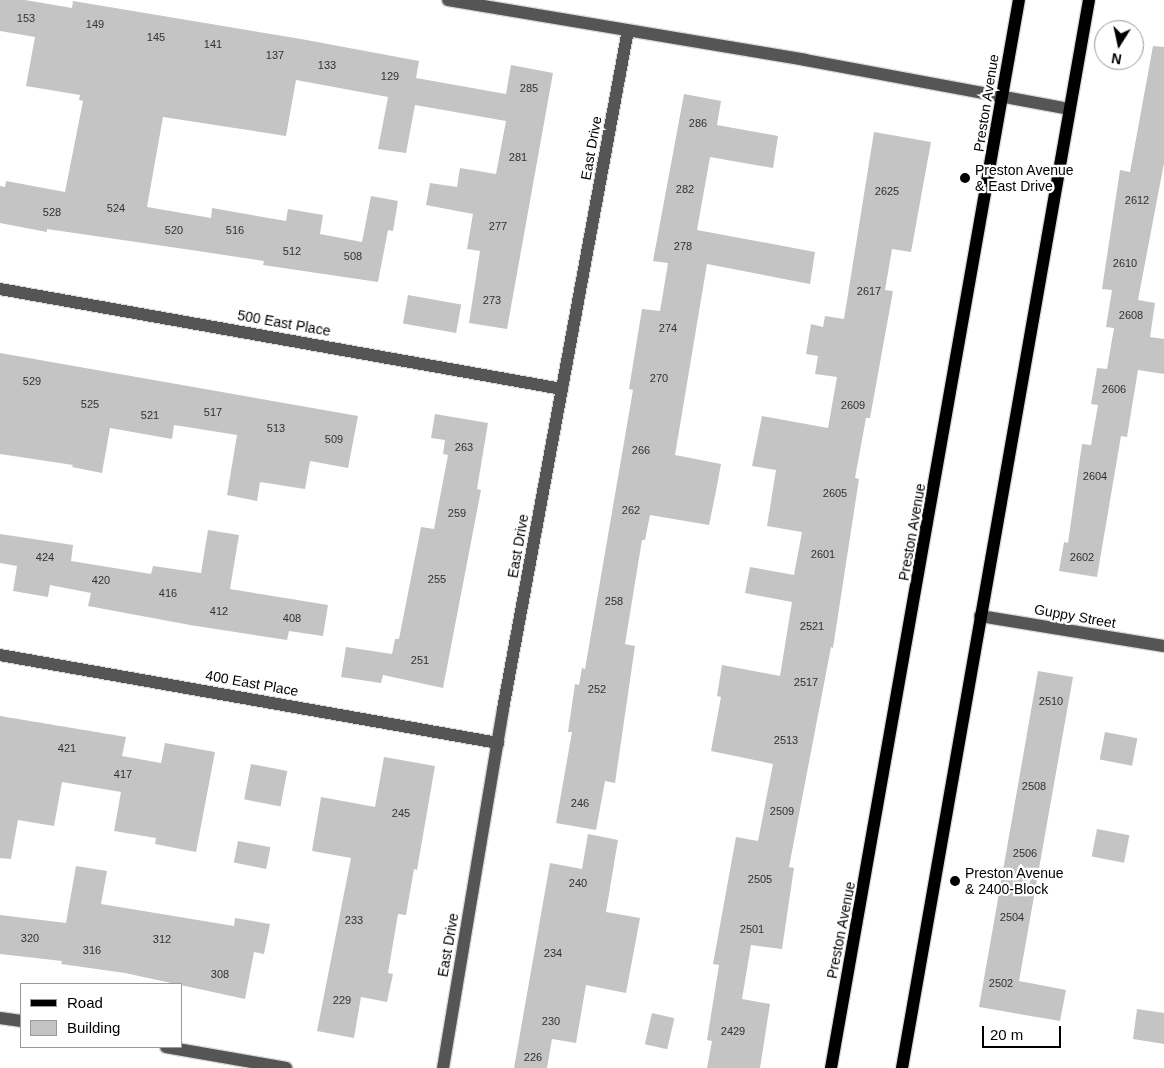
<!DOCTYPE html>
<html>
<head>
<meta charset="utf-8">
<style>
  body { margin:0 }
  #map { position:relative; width:1164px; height:1068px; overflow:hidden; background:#fff; font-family:Helvetica,sans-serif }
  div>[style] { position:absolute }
  .building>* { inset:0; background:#c4c4c4; transform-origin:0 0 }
  .roads { filter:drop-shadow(1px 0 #dbdbdb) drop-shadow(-1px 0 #dbdbdb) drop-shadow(0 1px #dbdbdb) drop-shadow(0 -1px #dbdbdb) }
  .minor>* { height:12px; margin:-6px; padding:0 6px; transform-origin:6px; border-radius:6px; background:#555 }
  .major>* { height:12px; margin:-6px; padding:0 6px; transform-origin:6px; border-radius:6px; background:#000 }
  .dots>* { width:14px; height:14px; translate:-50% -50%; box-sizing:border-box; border:2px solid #fff; border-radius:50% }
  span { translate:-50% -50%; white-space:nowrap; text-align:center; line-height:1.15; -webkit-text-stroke:4.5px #fff; paint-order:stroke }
  .number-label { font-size:11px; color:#313131 }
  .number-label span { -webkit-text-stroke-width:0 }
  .street-label { font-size:14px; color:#000 }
  .poi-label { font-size:14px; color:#000 }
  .left { translate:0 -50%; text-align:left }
  .legend { position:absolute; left:20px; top:983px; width:162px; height:65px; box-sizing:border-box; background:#fff; border:1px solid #999; margin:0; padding:6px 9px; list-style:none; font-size:15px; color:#000 }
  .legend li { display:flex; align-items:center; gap:10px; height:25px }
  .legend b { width:25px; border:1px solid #999 }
  .north { position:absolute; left:1094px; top:20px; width:50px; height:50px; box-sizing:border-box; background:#fff; border:1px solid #999; border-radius:50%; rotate:190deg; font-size:14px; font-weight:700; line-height:20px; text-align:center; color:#000 }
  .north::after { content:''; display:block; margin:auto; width:18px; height:22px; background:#000; clip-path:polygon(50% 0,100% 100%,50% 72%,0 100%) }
  .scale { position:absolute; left:982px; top:1026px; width:79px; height:22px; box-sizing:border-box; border:2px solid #000; border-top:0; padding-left:6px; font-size:15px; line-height:18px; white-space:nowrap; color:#000; -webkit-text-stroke:4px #fff; paint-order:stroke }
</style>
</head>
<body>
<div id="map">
  <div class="building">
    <i style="clip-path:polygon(0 0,25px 0,72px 8px,73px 1px,301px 39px,419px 61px,416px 78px,506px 94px,511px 65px,553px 73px,507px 329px,469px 323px,480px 251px,467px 249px,473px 214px,426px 205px,430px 183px,457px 187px,460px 168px,496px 174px,506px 121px,415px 105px,406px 153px,378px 149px,388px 97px,296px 80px,286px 136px,163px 117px,147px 207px,211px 218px,212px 208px,286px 221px,288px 209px,323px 215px,320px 234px,362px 242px,371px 196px,398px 201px,393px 231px,388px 230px,378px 282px,263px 265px,264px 261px,198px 251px,47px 229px,47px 232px,0 223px,0 186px,5px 187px,6px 181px,65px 192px,83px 101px,79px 100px,80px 95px,26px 86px,35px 37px,0 31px)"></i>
    <i style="clip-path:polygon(1153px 46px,1164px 47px,1164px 163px,1138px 300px,1155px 303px,1150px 337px,1164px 339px,1164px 374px,1138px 370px,1127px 437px,1121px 436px,1097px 577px,1059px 571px,1064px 542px,1068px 543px,1082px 444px,1091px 445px,1098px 405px,1091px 404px,1097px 368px,1107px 369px,1114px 328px,1106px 327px,1112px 290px,1102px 289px,1120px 170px,1130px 172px)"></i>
    <i style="clip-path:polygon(684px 94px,721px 101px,717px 125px,778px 136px,773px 168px,710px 157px,697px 230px,815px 252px,810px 284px,707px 264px,675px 455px,721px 464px,716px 491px,709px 525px,650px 515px,645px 540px,642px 540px,625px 644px,635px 646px,615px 783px,605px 781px,596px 830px,556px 823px,572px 732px,568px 732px,575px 684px,579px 685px,582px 668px,585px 669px,633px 390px,629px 389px,642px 309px,660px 311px,668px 263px,653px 261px)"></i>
    <i style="clip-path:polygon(874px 132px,931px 142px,911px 252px,892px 249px,885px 290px,893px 291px,870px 418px,866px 418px,855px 478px,859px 479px,833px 648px,831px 647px,789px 867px,794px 868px,782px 949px,751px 945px,742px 999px,770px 1004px,760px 1068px,707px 1068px,712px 1041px,707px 1040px,719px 965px,713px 964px,736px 837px,758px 841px,773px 764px,711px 751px,721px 697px,717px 696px,722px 665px,780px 676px,792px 602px,745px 593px,750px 567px,794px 575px,802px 532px,767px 526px,776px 470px,752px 466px,762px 416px,828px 428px,837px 377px,815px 374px,818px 356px,806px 354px,811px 324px,823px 327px,825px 316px,844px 319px)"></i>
    <i style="left:408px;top:295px;width:54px;height:29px;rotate:10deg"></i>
    <i style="clip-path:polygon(0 353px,358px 416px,348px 468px,310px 461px,305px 489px,260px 482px,257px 501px,227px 495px,237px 435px,174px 425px,172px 439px,110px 428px,102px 473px,72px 467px,73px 465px,0 454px)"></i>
    <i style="clip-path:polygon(435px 414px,488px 423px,477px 489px,481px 490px,443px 688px,383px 675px,381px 683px,341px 677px,346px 647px,392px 654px,395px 639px,399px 639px,421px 527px,434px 529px,448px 455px,443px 454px,445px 440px,431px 438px)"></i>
    <i style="clip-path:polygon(208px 530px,239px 535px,230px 589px,328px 605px,323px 636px,289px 631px,287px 640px,190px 625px,88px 606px,91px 593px,50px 585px,48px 597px,13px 591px,17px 566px,0 563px,0 534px,73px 545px,71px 561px,151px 574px,153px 566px,201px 573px)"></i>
    <i style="clip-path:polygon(1038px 671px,1073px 677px,1019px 981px,1066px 990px,1060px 1021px,979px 1007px)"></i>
    <i style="clip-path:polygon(0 716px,126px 737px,122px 756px,161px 763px,165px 743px,215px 752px,196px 852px,155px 844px,156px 838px,114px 831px,121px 792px,62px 782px,54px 826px,18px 820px,11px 859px,0 858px)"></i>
    <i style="left:1105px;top:732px;width:33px;height:28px;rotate:11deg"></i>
    <i style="clip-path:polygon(384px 757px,435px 766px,417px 870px,414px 869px,406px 915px,398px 914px,388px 973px,393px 974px,387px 1002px,361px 997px,354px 1038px,317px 1031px,351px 858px,312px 851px,321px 797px,375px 807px)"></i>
    <i style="left:251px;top:764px;width:37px;height:36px;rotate:11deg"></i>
    <i style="left:1097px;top:829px;width:33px;height:28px;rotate:11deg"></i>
    <i style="clip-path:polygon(588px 834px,618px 840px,606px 912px,640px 918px,626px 993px,586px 985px,576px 1043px,552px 1039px,547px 1068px,514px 1068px,550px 863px,582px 869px)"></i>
    <i style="left:238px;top:841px;width:33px;height:22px;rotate:11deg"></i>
    <i style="clip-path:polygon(76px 866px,107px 871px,101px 904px,234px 926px,235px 918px,270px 924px,264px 954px,254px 952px,245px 999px,125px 973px,61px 964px,62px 961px,0 954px,0 915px,66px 923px)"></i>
    <i style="clip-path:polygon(1137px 1009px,1164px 1013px,1164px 1044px,1133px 1039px)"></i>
    <i style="left:652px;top:1013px;width:23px;height:32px;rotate:13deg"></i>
  </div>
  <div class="roads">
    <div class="minor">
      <i style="left:448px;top:0;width:362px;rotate:9.5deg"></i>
      <i style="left:805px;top:60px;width:269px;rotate:10.5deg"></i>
      <i style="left:0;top:289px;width:571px;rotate:10.09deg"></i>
      <i style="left:980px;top:616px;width:186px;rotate:9.3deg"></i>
      <i style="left:0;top:655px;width:506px;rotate:10.02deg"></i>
      <i style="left:0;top:1018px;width:21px;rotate:8deg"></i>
      <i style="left:166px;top:1047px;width:122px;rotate:9.9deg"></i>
      <i style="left:443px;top:1068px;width:364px;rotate:-80.5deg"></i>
      <i style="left:503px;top:709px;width:690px;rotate:-79.57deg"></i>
    </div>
    <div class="major">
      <i style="left:831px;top:1068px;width:1084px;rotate:-80.02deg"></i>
      <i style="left:902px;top:1068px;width:1084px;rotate:-80.07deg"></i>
    </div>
  </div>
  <div class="dots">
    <i style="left:965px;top:178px;background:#000"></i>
    <i style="left:955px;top:881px;background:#000"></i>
  </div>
  <div class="number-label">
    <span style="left:26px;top:18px">153</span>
    <span style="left:95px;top:24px">149</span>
    <span style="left:156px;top:37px">145</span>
    <span style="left:213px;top:44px">141</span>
    <span style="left:275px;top:55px">137</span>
    <span style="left:327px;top:65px">133</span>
    <span style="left:390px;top:76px">129</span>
    <span style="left:529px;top:88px">285</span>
    <span style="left:698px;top:123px">286</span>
    <span style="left:518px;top:157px">281</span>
    <span style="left:685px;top:189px">282</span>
    <span style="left:887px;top:191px">2625</span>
    <span style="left:1137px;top:200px">2612</span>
    <span style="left:116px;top:208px">524</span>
    <span style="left:52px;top:212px">528</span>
    <span style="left:498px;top:226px">277</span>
    <span style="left:174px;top:230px">520</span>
    <span style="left:235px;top:230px">516</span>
    <span style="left:683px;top:246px">278</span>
    <span style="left:292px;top:251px">512</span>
    <span style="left:353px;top:256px">508</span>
    <span style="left:1125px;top:263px">2610</span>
    <span style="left:869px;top:291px">2617</span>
    <span style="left:492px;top:300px">273</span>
    <span style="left:1131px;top:315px">2608</span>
    <span style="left:668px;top:328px">274</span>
    <span style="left:659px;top:378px">270</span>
    <span style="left:32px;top:381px">529</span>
    <span style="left:1114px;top:389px">2606</span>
    <span style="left:90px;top:404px">525</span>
    <span style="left:853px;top:405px">2609</span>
    <span style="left:213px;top:412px">517</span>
    <span style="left:150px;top:415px">521</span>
    <span style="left:276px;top:428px">513</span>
    <span style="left:334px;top:439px">509</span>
    <span style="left:464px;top:447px">263</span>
    <span style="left:641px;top:450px">266</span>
    <span style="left:1095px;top:476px">2604</span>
    <span style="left:835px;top:493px">2605</span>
    <span style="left:631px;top:510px">262</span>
    <span style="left:457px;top:513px">259</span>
    <span style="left:823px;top:554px">2601</span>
    <span style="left:45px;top:557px">424</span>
    <span style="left:1082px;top:557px">2602</span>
    <span style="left:437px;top:579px">255</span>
    <span style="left:101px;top:580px">420</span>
    <span style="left:168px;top:593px">416</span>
    <span style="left:614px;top:601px">258</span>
    <span style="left:219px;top:611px">412</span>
    <span style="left:292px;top:618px">408</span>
    <span style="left:812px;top:626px">2521</span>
    <span style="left:420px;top:660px">251</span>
    <span style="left:806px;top:682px">2517</span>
    <span style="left:597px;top:689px">252</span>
    <span style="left:1051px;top:701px">2510</span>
    <span style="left:786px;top:740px">2513</span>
    <span style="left:67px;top:748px">421</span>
    <span style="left:123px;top:774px">417</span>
    <span style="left:1034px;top:786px">2508</span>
    <span style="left:580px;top:803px">246</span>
    <span style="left:782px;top:811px">2509</span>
    <span style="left:401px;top:813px">245</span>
    <span style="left:1025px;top:853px">2506</span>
    <span style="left:760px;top:879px">2505</span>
    <span style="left:578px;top:883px">240</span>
    <span style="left:1012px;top:917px">2504</span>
    <span style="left:354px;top:920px">233</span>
    <span style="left:752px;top:929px">2501</span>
    <span style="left:30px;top:938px">320</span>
    <span style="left:162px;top:939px">312</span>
    <span style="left:92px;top:950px">316</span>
    <span style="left:553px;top:953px">234</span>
    <span style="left:220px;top:974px">308</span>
    <span style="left:1001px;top:983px">2502</span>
    <span style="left:342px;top:1000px">229</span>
    <span style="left:551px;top:1021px">230</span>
    <span style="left:733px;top:1031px">2429</span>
    <span style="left:533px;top:1057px">226</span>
  </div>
  <div class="street-label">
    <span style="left:986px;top:103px;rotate:-81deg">Preston Avenue</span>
    <span style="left:591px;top:148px;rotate:-80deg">East Drive</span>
    <span style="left:284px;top:323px;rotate:10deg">500 East Place</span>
    <span style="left:912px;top:532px;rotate:-80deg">Preston Avenue</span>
    <span style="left:518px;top:546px;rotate:-80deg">East Drive</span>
    <span style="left:1075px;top:616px;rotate:10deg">Guppy Street</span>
    <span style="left:252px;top:683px;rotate:10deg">400 East Place</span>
    <span style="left:841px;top:930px;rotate:-79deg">Preston Avenue</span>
    <span style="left:448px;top:945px;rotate:-80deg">East Drive</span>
  </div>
  <div class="poi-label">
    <span class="left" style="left:975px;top:178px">Preston Avenue<br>&amp; East Drive</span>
    <span class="left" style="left:965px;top:881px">Preston Avenue<br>&amp; 2400-Block</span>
  </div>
  <ul class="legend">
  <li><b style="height:6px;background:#000"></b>Road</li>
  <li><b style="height:14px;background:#c4c4c4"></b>Building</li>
  </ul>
  <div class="north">N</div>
  <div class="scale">20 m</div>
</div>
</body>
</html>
